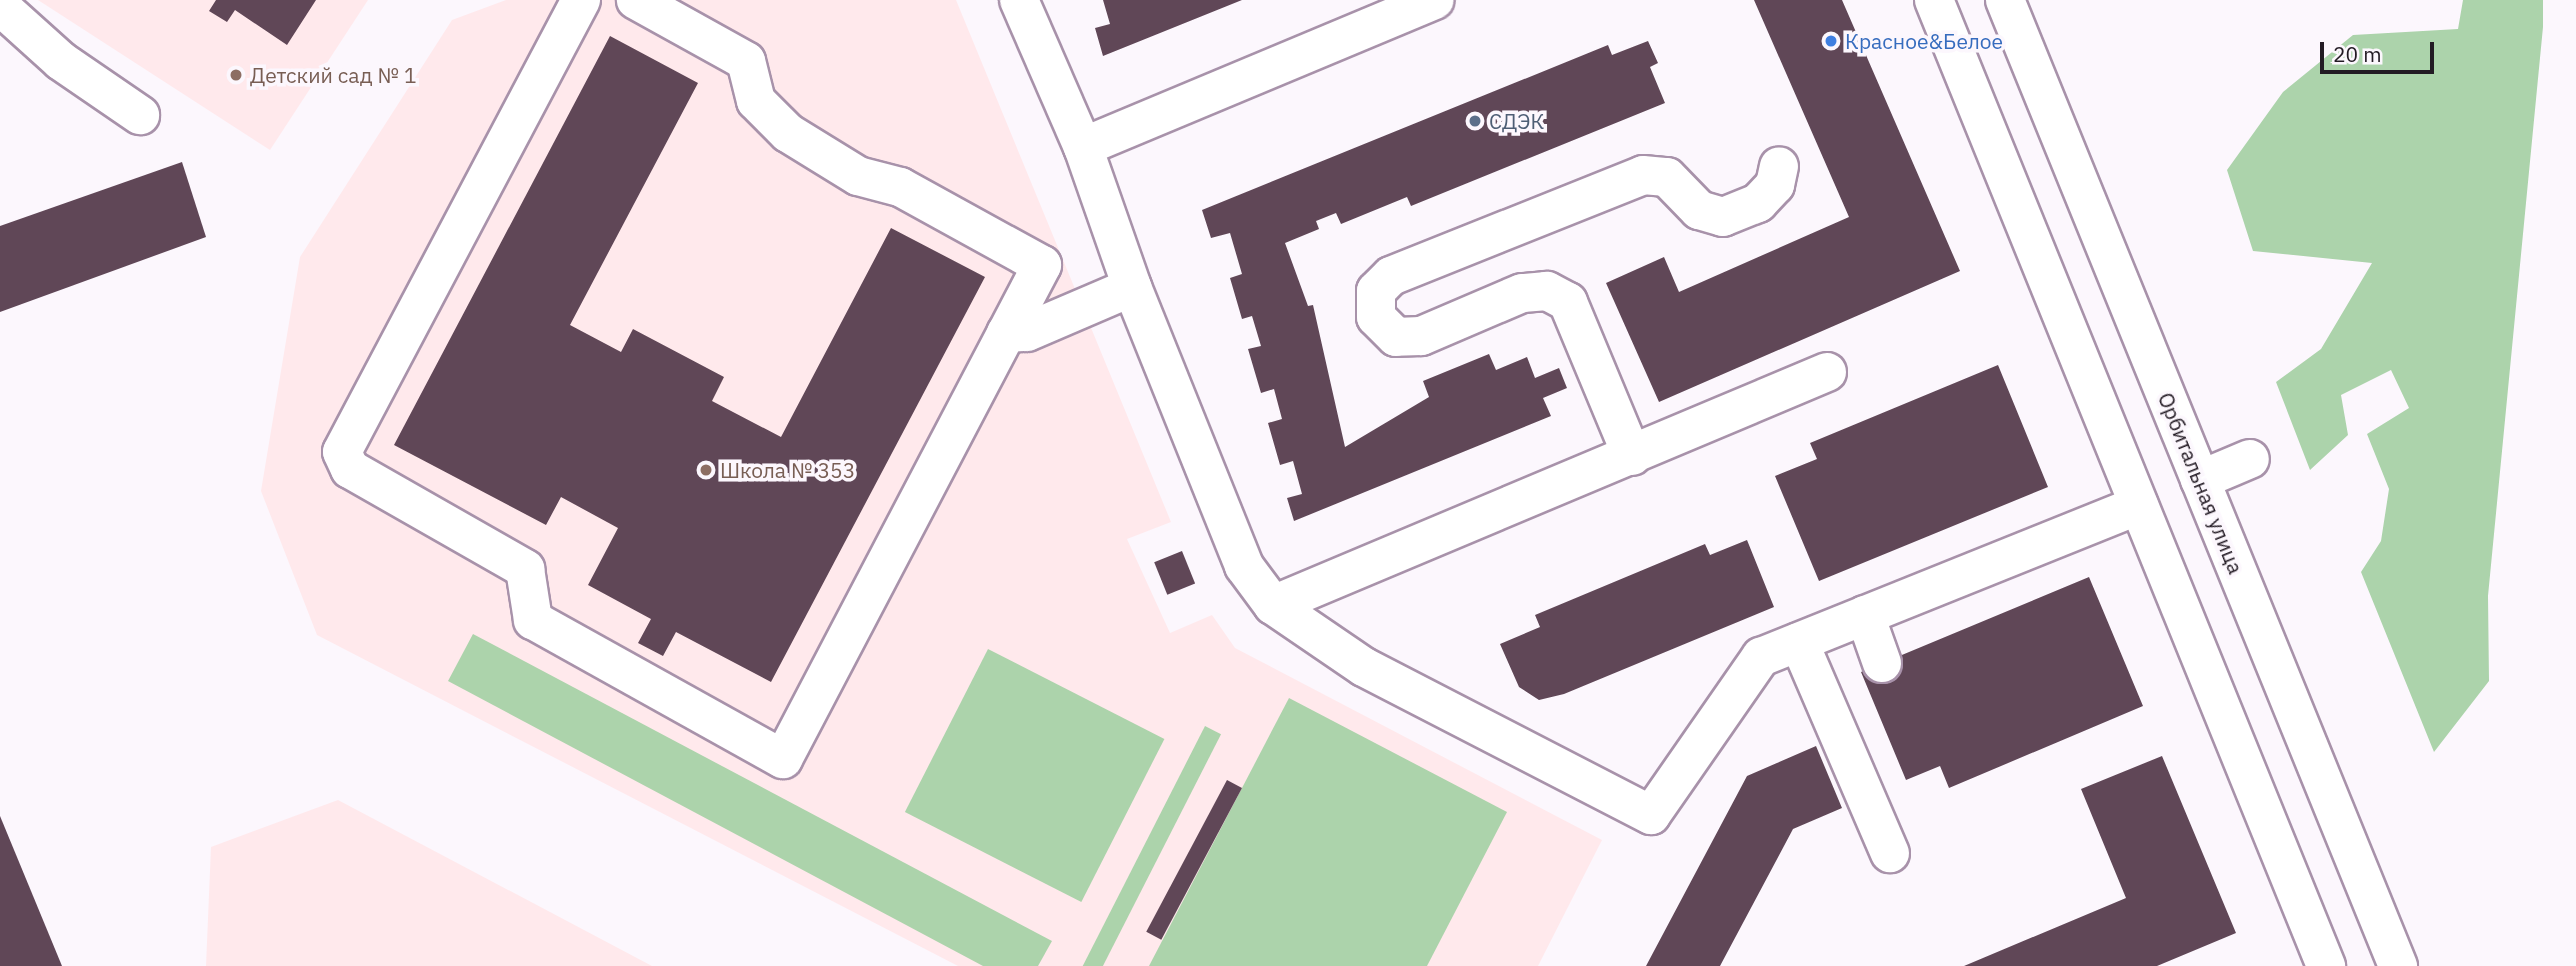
<!DOCTYPE html>
<html>
<head>
<meta charset="utf-8">
<style>
  body { margin:0 }
  #map { position:relative; width:2576px; height:966px; overflow:hidden; background:#fcf7fd; font-family:"IBM Plex Sans",sans-serif }
  div>[style] { position:absolute }
  .education>* { inset:0; background:#ffe9ec }
  .green>* { inset:0; background:#acd3ab; transform-origin:0 0 }
  .building>* { inset:0; background:#604757; transform-origin:0 0 }
  .roads { filter:drop-shadow(2px 0 #a892aa) drop-shadow(-2px 0 #a892aa) drop-shadow(0 2px #a892aa) drop-shadow(0 -2px #a892aa) }
  .minor>* { height:38px; margin:-19px; padding:0 19px; transform-origin:19px; border-radius:19px; background:#fff }
  .dots>* { width:19px; height:19px; translate:-50% -50%; box-sizing:border-box; border:4px solid #fcf7fd; border-radius:50% }
  span { translate:-50% -50%; white-space:nowrap; text-align:center; line-height:1.15; -webkit-text-stroke:7px #fcf7fd; paint-order:stroke }
  .shop-label { font-size:21px; color:#366cbe }
  .left { translate:0 -50%; text-align:left }
  .education-label { font-size:21px; color:#785e54 }
  .service-label { font-size:21px; color:#4e5e75 }
  .street-label { font-size:21px; color:#231b24 }
  .scale { position:absolute; left:2320px; top:42px; width:114px; height:32px; box-sizing:border-box; border:4px solid #231b24; border-top:0; padding-left:9px; font-size:21px; line-height:24px; white-space:nowrap; color:#231b24; -webkit-text-stroke:5px #fcf7fd; paint-order:stroke }
</style>
</head>
<body>
<div id="map">
  <div class="education">
    <i style="clip-path:polygon(38px 0,368px 0,270px 150px)"></i>
    <i style="clip-path:polygon(506px 0,956px 0,1171px 522px,1127px 539px,1170px 633px,1212px 615px,1235px 648px,1602px 840px,1538px 966px,958px 966px,317px 635px,261px 491px,300px 257px,452px 20px)"></i>
    <i style="clip-path:polygon(338px 800px,652px 966px,206px 966px,211px 847px)"></i>
  </div>
  <div class="green">
    <i style="clip-path:polygon(2463px 0,2543px 0,2543px 27px,2488px 596px,2489px 681px,2434px 752px,2361px 572px,2381px 541px,2389px 489px,2367px 434px,2409px 408px,2391px 370px,2341px 395px,2348px 435px,2310px 470px,2276px 382px,2321px 349px,2372px 263px,2253px 251px,2227px 170px,2283px 92px,2353px 35px,2458px 29px)"></i>
    <i style="clip-path:polygon(473px 634px,1052px 941px,1038px 966px,983px 966px,448px 681px)"></i>
    <i style="left:988px;top:649px;width:198px;height:183px;rotate:27deg"></i>
    <i style="clip-path:polygon(1289px 698px,1507px 812px,1427px 966px,1149px 966px)"></i>
    <i style="left:1205px;top:726px;width:18px;height:271px;rotate:27deg"></i>
  </div>
  <div class="building">
    <i style="clip-path:polygon(216px 0,316px 0,287px 45px,235px 10px,227px 22px,209px 11px)"></i>
    <i style="clip-path:polygon(1103px 0,1242px 0,1103px 56px,1095px 28px,1110px 24px)"></i>
    <i style="clip-path:polygon(1754px 0,1842px 0,1960px 271px,1659px 402px,1606px 283px,1664px 257px,1679px 292px,1849px 217px)"></i>
    <i style="clip-path:polygon(610px 36px,698px 83px,570px 325px,621px 352px,633px 329px,724px 377px,712px 401px,781px 437px,891px 228px,985px 277px,771px 682px,676px 632px,663px 656px,638px 643px,651px 619px,588px 585px,618px 528px,561px 497px,546px 525px,394px 445px)"></i>
    <i style="clip-path:polygon(1648px 41px,1658px 63px,1650px 67px,1665px 103px,1411px 206px,1407px 197px,1341px 224px,1336px 213px,1316px 221px,1319px 229px,1285px 243px,1308px 306px,1313px 305px,1345px 447px,1429px 397px,1423px 381px,1489px 354px,1496px 370px,1527px 357px,1535px 378px,1559px 368px,1567px 388px,1543px 398px,1551px 416px,1294px 521px,1287px 498px,1302px 494px,1293px 461px,1280px 465px,1268px 423px,1282px 419px,1274px 389px,1261px 393px,1248px 349px,1261px 346px,1252px 316px,1242px 319px,1230px 278px,1242px 274px,1230px 233px,1211px 238px,1202px 210px,1608px 45px,1612px 55px)"></i>
    <i style="clip-path:polygon(182px 162px,206px 237px,0 312px,0 226px)"></i>
    <i style="clip-path:polygon(1998px 365px,2048px 487px,1819px 581px,1775px 476px,1817px 459px,1810px 443px)"></i>
    <i style="clip-path:polygon(1747px 540px,1774px 607px,1564px 694px,1539px 700px,1519px 687px,1500px 644px,1540px 627px,1535px 615px,1705px 544px,1710px 555px)"></i>
    <i style="left:1182px;top:551px;width:35px;height:30px;rotate:68deg"></i>
    <i style="clip-path:polygon(2089px 577px,2143px 706px,1949px 788px,1940px 766px,1906px 780px,1861px 672px)"></i>
    <i style="clip-path:polygon(1816px 746px,1842px 808px,1793px 829px,1720px 966px,1646px 966px,1747px 776px)"></i>
    <i style="clip-path:polygon(2162px 756px,2236px 933px,2157px 966px,1964px 966px,2126px 898px,2081px 789px)"></i>
    <i style="left:1227px;top:780px;width:17px;height:172px;rotate:28deg"></i>
    <i style="clip-path:polygon(0 816px,62px 966px,0 966px)"></i>
  </div>
  <div class="roads">
    <div class="minor">
      <i style="left:581px;top:0;width:511px;rotate:117.87deg"></i>
      <i style="left:342px;top:452px;width:19px;rotate:65deg"></i>
      <i style="left:350px;top:469px;width:202px;rotate:29.7deg"></i>
      <i style="left:525px;top:569px;width:52px;rotate:81.1deg"></i>
      <i style="left:533px;top:620px;width:286px;rotate:29.1deg"></i>
      <i style="left:783px;top:759px;width:558px;rotate:-62.33deg"></i>
      <i style="left:1042px;top:265px;width:162px;rotate:-151.2deg"></i>
      <i style="left:900px;top:187px;width:43px;rotate:-165.3deg"></i>
      <i style="left:858px;top:176px;width:82px;rotate:-148.4deg"></i>
      <i style="left:788px;top:133px;width:45px;rotate:-135deg"></i>
      <i style="left:756px;top:101px;width:41px;rotate:-104deg"></i>
      <i style="left:746px;top:61px;width:126px;rotate:-151deg"></i>
      <i style="left:1019px;top:0;width:160px;rotate:66.5deg"></i>
      <i style="left:1083px;top:147px;width:148px;rotate:70.7deg"></i>
      <i style="left:1132px;top:287px;width:301px;rotate:68.1deg"></i>
      <i style="left:1244px;top:566px;width:49px;rotate:53.4deg"></i>
      <i style="left:1273px;top:605px;width:110px;rotate:34.3deg"></i>
      <i style="left:1364px;top:667px;width:323px;rotate:27.3deg"></i>
      <i style="left:1651px;top:815px;width:193px;rotate:-55.2deg"></i>
      <i style="left:1761px;top:657px;width:407px;rotate:-21.9deg"></i>
      <i style="left:1934px;top:0;width:1043px;rotate:67.91deg"></i>
      <i style="left:2005px;top:0;width:1043px;rotate:67.86deg"></i>
      <i style="left:0;top:6px;width:82px;rotate:42deg"></i>
      <i style="left:61px;top:61px;width:96px;rotate:34.4deg"></i>
      <i style="left:1083px;top:147px;width:381px;rotate:-22.7deg"></i>
      <i style="left:1006px;top:333px;width:21px;rotate:-3deg"></i>
      <i style="left:1027px;top:332px;width:114px;rotate:-23.2deg"></i>
      <i style="left:1632px;top:456px;width:167px;rotate:-112.6deg"></i>
      <i style="left:1568px;top:302px;width:24px;rotate:-152deg"></i>
      <i style="left:1547px;top:291px;width:25px;rotate:175deg"></i>
      <i style="left:1522px;top:293px;width:110px;rotate:156.9deg"></i>
      <i style="left:1421px;top:336px;width:25px;rotate:178deg"></i>
      <i style="left:1396px;top:337px;width:28px;rotate:-135deg"></i>
      <i style="left:1376px;top:317px;width:26px;rotate:-90deg"></i>
      <i style="left:1376px;top:291px;width:21px;rotate:-45deg"></i>
      <i style="left:1391px;top:276px;width:271px;rotate:-21.8deg"></i>
      <i style="left:1643px;top:175px;width:24px;rotate:5deg"></i>
      <i style="left:1667px;top:177px;width:46px;rotate:45.9deg"></i>
      <i style="left:1699px;top:210px;width:25px;rotate:16deg"></i>
      <i style="left:1723px;top:217px;width:38px;rotate:-22deg"></i>
      <i style="left:1758px;top:203px;width:25px;rotate:-47deg"></i>
      <i style="left:1775px;top:185px;width:19px;rotate:-78deg"></i>
      <i style="left:2200px;top:480px;width:54px;rotate:-22.8deg"></i>
      <i style="left:1273px;top:605px;width:601px;rotate:-22.81deg"></i>
      <i style="left:1865px;top:615px;width:51px;rotate:70.5deg"></i>
      <i style="left:1799px;top:642px;width:230px;rotate:66.7deg"></i>
    </div>
  </div>
  <div class="dots">
    <i style="left:1831px;top:41px;background:#3f7fe0"></i>
    <i style="left:236px;top:75px;background:#8d6e63"></i>
    <i style="left:1475px;top:121px;background:#5c6f8a"></i>
    <i style="left:706px;top:470px;background:#8d6e63"></i>
  </div>
  <div class="shop-label">
    <span class="left" style="left:1845px;top:41px">Красное&amp;Белое</span>
  </div>
  <div class="education-label">
    <span class="left" style="left:250px;top:75px">Детский сад № 1</span>
    <span class="left" style="left:720px;top:470px">Школа № 353</span>
  </div>
  <div class="service-label">
    <span class="left" style="left:1489px;top:121px">СДЭК</span>
  </div>
  <div class="street-label">
    <span style="left:2201px;top:483px;rotate:68deg">Орбитальная улица</span>
  </div>
  <div class="scale">20 m</div>
</div>
</body>
</html>
